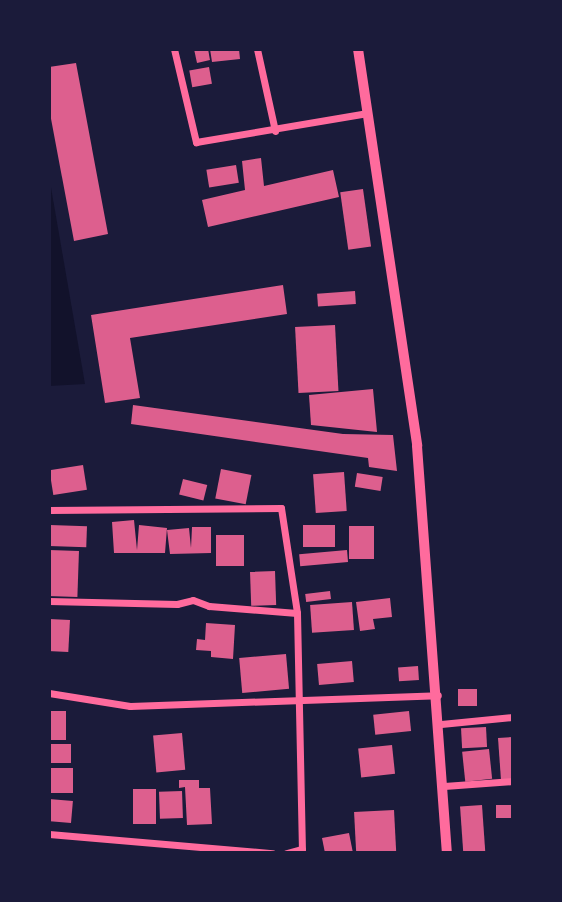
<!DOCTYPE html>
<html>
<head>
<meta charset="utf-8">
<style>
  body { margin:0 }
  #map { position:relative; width:562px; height:902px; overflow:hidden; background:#1b1b3a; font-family:"Titillium Web",sans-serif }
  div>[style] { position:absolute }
  .water>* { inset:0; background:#12122b }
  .building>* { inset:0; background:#dd5f8e; transform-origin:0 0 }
  .minor>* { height:7px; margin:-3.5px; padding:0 3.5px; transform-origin:3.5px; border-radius:3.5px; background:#ff6b9d }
  .tertiary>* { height:10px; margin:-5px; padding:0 5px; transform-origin:5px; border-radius:5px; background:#ff6b9d }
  span { translate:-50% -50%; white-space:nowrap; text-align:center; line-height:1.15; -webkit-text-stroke:5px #1b1b3a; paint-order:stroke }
  .frame { position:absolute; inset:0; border:51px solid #1b1b3a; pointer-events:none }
</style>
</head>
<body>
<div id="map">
  <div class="water">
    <i style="clip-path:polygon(49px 176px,85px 384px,49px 386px)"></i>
  </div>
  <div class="building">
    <i style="clip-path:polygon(194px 49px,208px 49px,210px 60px,197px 63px)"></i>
    <i style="clip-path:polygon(210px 49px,239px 49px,240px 59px,212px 62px)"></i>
    <i style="clip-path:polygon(76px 63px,108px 234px,74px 241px,49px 108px,49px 67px)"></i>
    <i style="left:209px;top:67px;width:17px;height:20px;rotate:80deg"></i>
    <i style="clip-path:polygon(261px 158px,264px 186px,333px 170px,339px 197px,208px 227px,202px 200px,245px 190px,242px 161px)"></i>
    <i style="left:236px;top:165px;width:18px;height:30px;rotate:81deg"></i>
    <i style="left:363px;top:189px;width:58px;height:23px;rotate:82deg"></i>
    <i style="clip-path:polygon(283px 285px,287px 314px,130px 338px,140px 398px,105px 403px,91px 315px)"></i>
    <i style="left:355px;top:291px;width:13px;height:38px;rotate:86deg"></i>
    <i style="left:335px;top:325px;width:66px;height:40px;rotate:87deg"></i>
    <i style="clip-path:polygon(373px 389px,377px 432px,311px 425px,309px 395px)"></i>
    <i style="clip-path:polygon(133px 405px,343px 434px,393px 435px,397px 471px,369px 467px,368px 458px,131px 424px)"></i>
    <i style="left:83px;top:465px;width:25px;height:34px;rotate:81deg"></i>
    <i style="left:221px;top:469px;width:31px;height:30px;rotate:11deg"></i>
    <i style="left:344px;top:472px;width:39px;height:31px;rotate:86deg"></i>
    <i style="left:357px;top:473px;width:26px;height:14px;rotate:9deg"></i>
    <i style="left:183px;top:479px;width:25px;height:16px;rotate:14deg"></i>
    <i style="clip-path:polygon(134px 520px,137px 550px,139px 525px,167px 528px,165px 553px,114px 553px,112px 522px)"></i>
    <i style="left:50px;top:525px;width:37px;height:21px;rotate:2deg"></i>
    <i style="left:335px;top:525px;width:22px;height:32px;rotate:90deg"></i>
    <i style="left:349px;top:526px;width:25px;height:33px"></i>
    <i style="clip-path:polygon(192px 527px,211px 527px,211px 553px,170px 554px,167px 530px,189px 528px,191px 548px)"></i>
    <i style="left:216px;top:535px;width:28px;height:31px"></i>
    <i style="left:49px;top:550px;width:30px;height:46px;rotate:2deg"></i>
    <i style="left:347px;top:550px;width:12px;height:48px;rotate:85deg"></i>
    <i style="left:275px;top:571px;width:34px;height:25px;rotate:88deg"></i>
    <i style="left:330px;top:591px;width:8px;height:25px;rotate:83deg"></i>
    <i style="clip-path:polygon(390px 598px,392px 617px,373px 619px,375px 629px,360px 631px,356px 602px)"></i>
    <i style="left:352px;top:602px;width:28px;height:42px;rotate:86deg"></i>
    <i style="left:49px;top:619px;width:21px;height:32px;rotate:3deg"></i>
    <i style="clip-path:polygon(206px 623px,235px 625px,233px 659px,211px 657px,211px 651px,196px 650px,197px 639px,205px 640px)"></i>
    <i style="left:286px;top:654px;width:35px;height:47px;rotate:85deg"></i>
    <i style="left:352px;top:661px;width:21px;height:35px;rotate:85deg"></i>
    <i style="left:418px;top:666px;width:14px;height:20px;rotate:86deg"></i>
    <i style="left:458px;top:689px;width:19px;height:17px"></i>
    <i style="left:49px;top:711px;width:17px;height:29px"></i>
    <i style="left:409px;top:711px;width:20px;height:36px;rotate:84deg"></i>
    <i style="left:486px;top:727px;width:20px;height:25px;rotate:87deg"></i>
    <i style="left:182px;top:733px;width:37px;height:29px;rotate:85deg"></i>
    <i style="clip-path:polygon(513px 737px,513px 779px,501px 780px,498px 738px)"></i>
    <i style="left:49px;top:744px;width:22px;height:19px"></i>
    <i style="left:392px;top:745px;width:29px;height:34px;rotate:84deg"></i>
    <i style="left:489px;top:749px;width:30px;height:27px;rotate:84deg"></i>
    <i style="left:49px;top:768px;width:24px;height:25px"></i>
    <i style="clip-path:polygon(179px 780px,199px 780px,199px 788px,210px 788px,212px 824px,187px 825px,185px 787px,179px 788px)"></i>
    <i style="left:133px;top:789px;width:23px;height:35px"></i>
    <i style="left:182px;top:791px;width:27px;height:23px;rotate:88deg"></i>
    <i style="left:49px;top:799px;width:24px;height:22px;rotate:5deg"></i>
    <i style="left:482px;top:805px;width:48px;height:22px;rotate:86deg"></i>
    <i style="left:513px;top:805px;width:13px;height:17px;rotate:90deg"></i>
    <i style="left:394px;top:810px;width:43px;height:40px;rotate:87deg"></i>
    <i style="clip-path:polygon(349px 833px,353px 853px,325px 853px,322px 838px)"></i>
  </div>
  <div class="minor">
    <i style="left:174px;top:49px;width:96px;rotate:76.7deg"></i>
    <i style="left:196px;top:142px;width:174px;rotate:-9.6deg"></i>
    <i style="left:257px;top:49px;width:84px;rotate:77.6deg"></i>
    <i style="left:49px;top:510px;width:232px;rotate:-0.5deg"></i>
    <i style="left:281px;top:508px;width:106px;rotate:81.3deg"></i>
    <i style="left:297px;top:613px;width:236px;rotate:88.8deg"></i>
    <i style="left:302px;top:849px;width:16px;rotate:165deg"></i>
    <i style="left:49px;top:601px;width:128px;rotate:1.3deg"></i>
    <i style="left:177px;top:604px;width:16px;rotate:-14deg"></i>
    <i style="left:193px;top:600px;width:17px;rotate:21deg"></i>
    <i style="left:209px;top:606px;width:88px;rotate:4.5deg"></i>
    <i style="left:49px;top:693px;width:82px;rotate:9.1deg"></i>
    <i style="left:130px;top:706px;width:308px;rotate:-2deg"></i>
    <i style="left:441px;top:724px;width:72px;rotate:-5.6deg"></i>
    <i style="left:444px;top:786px;width:69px;rotate:-4.1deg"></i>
    <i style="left:49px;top:834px;width:224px;rotate:4.9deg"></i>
  </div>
  <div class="tertiary">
    <i style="left:358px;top:49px;width:401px;rotate:81.5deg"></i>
    <i style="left:417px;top:446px;width:408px;rotate:85.8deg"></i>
  </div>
  <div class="frame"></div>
</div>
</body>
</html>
